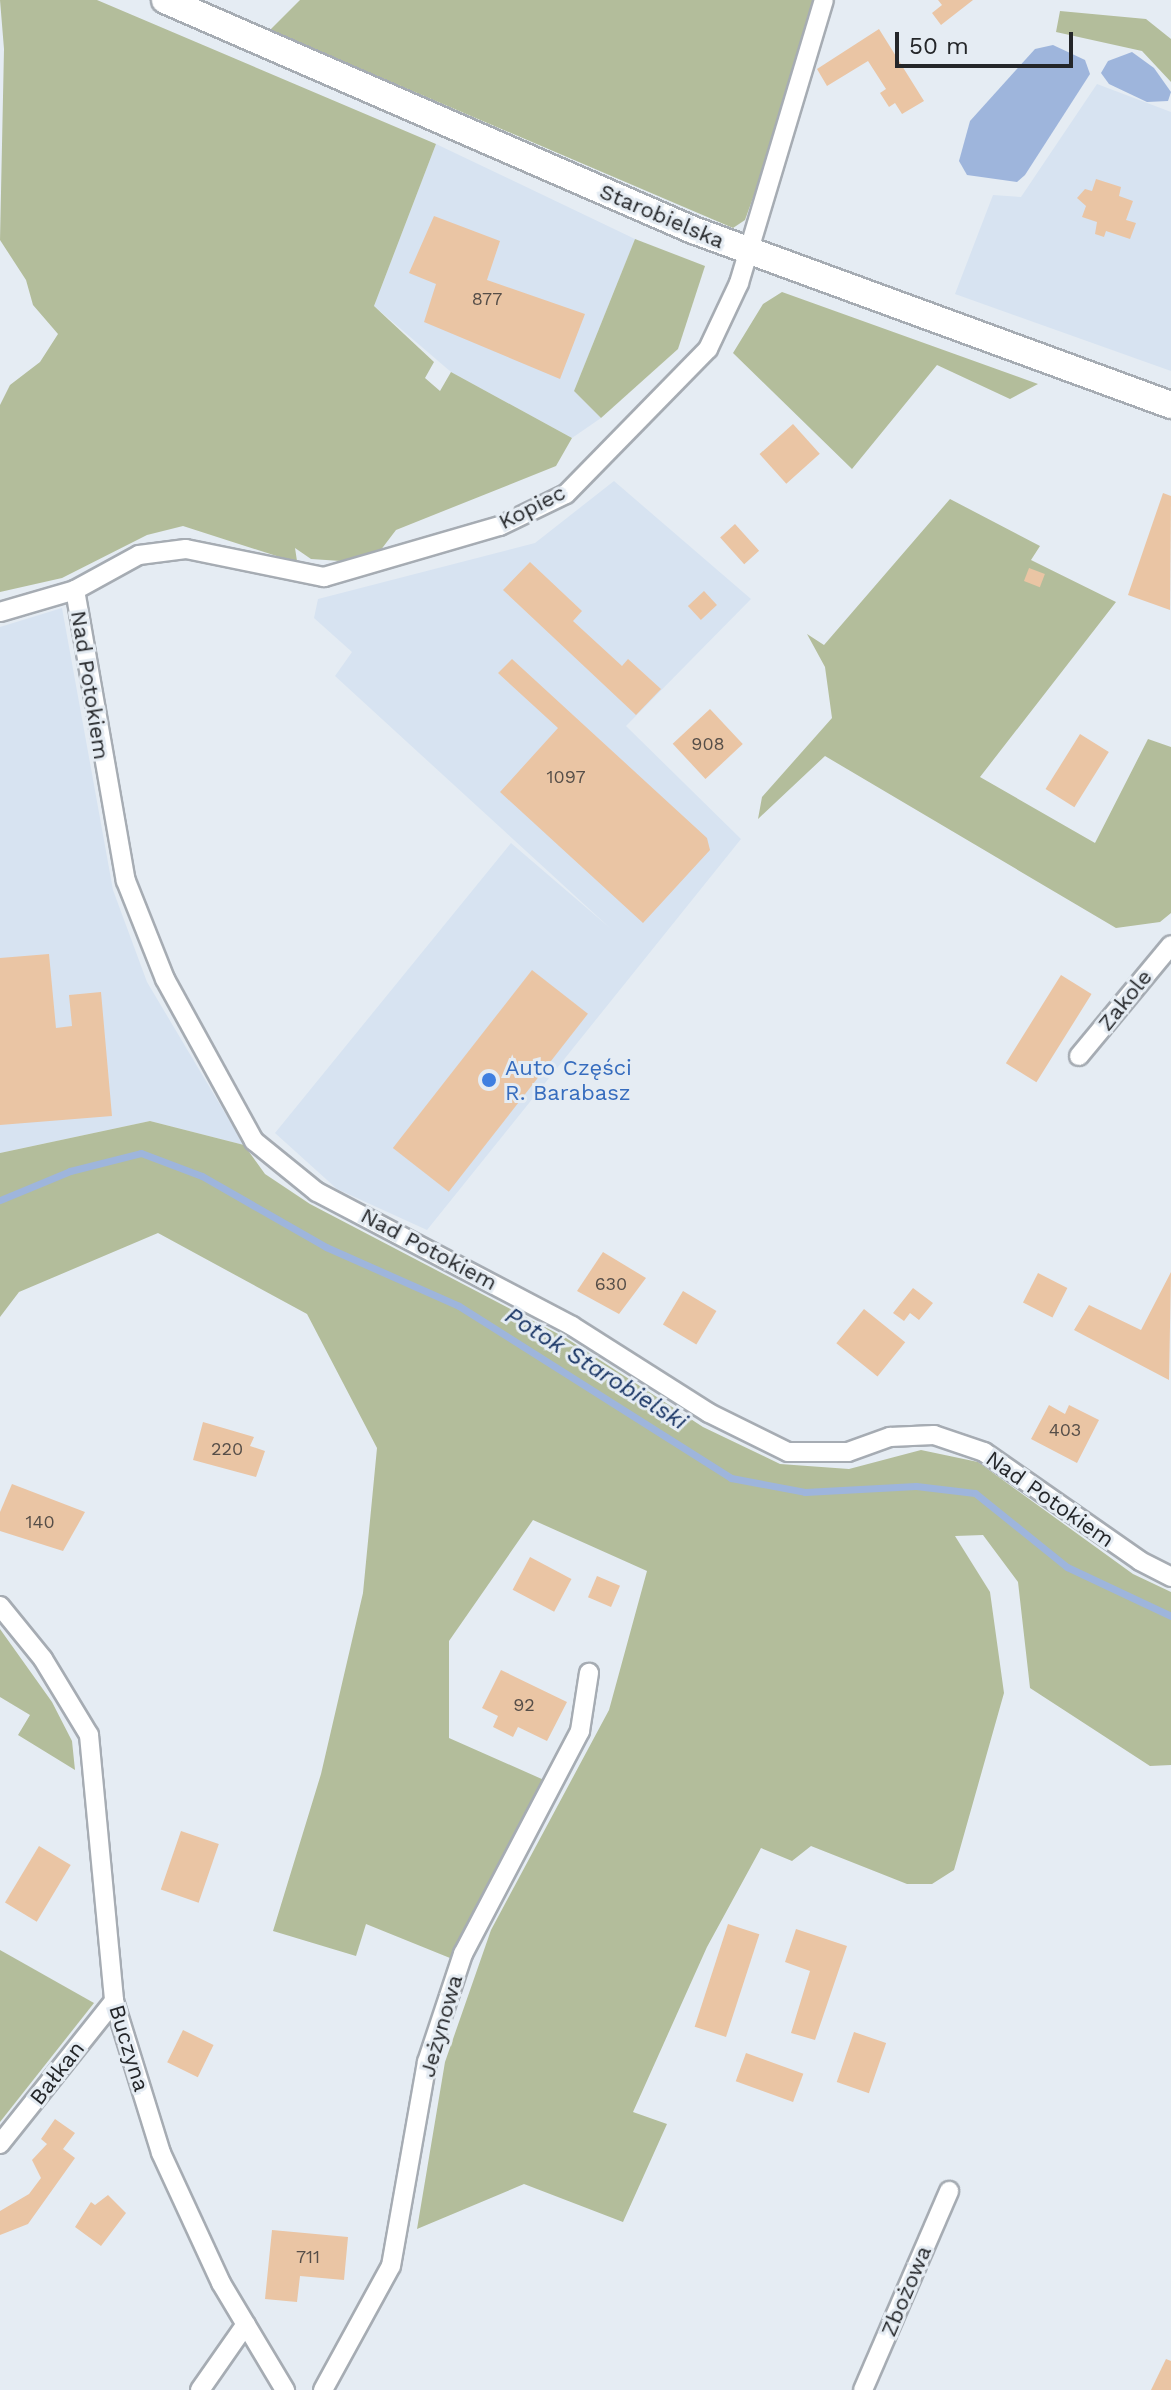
<!DOCTYPE html>
<html>
<head>
<meta charset="utf-8">
<style>
  body { margin:0 }
  #map { position:relative; width:1171px; height:2390px; overflow:hidden; background:#e5ecf3; font-family:"Work Sans",sans-serif }
  div>[style] { position:absolute }
  .built>* { inset:0; background:#d7e3f1 }
  .green>* { inset:0; background:#b3bd9b }
  .water>* { inset:0; background:#9eb5dc }
  .stream>* { height:7px; margin:-3.5px; padding:0 3.5px; transform-origin:3.5px; border-radius:3.5px; background:#9eb5dc }
  .building>* { inset:0; background:#eac5a4; transform-origin:0 0 }
  .roads { filter:drop-shadow(2px 0 #a6acb3) drop-shadow(-2px 0 #a6acb3) drop-shadow(0 2px #a6acb3) drop-shadow(0 -2px #a6acb3) }
  .street>* { height:18px; margin:-9px; padding:0 9px; transform-origin:9px; border-radius:9px; background:#fff }
  .secondary>* { height:26px; margin:-13px; padding:0 13px; transform-origin:13px; border-radius:13px; background:#fff }
  .dots>* { width:22px; height:22px; translate:-50% -50%; box-sizing:border-box; border:4px solid #e5ecf3; border-radius:50% }
  span { translate:-50% -50%; white-space:nowrap; text-align:center; line-height:1.15; -webkit-text-stroke:6px #e5ecf3; paint-order:stroke }
  .number-label { font-size:18px; color:#564e48 }
  .number-label span { -webkit-text-stroke-width:0 }
  .street-label { font-size:22px; color:#242629 }
  .shop-label { font-size:22px; color:#366cbe }
  .left { translate:0 -50%; text-align:left }
  .water-label { font-size:24px; color:#193565; font-style:italic }
  .scale { position:absolute; left:895px; top:32px; width:178px; height:36px; box-sizing:border-box; border:4px solid #242629; border-top:0; padding-left:10px; font-size:24px; line-height:28px; white-space:nowrap; color:#242629; -webkit-text-stroke:6px #e5ecf3; paint-order:stroke }
</style>
</head>
<body>
<div id="map">
  <div class="built">
    <i style="clip-path:polygon(1097px 84px,1171px 112px,1171px 371px,955px 294px,993px 195px,1021px 197px)"></i>
    <i style="clip-path:polygon(436px 144px,635px 239px,574px 391px,601px 418px,572px 438px,451px 372px,374px 306px)"></i>
    <i style="clip-path:polygon(614px 481px,751px 599px,626px 726px,741px 839px,427px 1230px,337px 1189px,275px 1133px,511px 843px,610px 928px,335px 676px,352px 652px,314px 618px,318px 599px,535px 543px)"></i>
    <i style="clip-path:polygon(62px 608px,113px 890px,147px 982px,244px 1145px,150px 1121px,0 1153px,0 627px)"></i>
  </div>
  <div class="green">
    <i style="clip-path:polygon(0 0,97px 0,436px 144px,374px 306px,434px 362px,425px 378px,440px 391px,451px 372px,572px 438px,556px 466px,396px 530px,380px 551px,341px 561px,311px 559px,295px 548px,297px 561px,289px 560px,183px 526px,147px 535px,62px 578px,0 592px,0 405px,10px 385px,40px 362px,58px 334px,33px 305px,26px 280px,0 240px,4px 49px)"></i>
    <i style="clip-path:polygon(300px 0,824px 0,745px 220px,733px 228px,270px 30px)"></i>
    <i style="clip-path:polygon(1060px 11px,1146px 19px,1171px 39px,1171px 82px,1142px 51px,1056px 32px)"></i>
    <i style="clip-path:polygon(635px 239px,705px 266px,678px 349px,601px 418px,574px 391px)"></i>
    <i style="clip-path:polygon(782px 292px,1038px 384px,1010px 399px,937px 365px,852px 469px,733px 353px,763px 304px)"></i>
    <i style="clip-path:polygon(950px 499px,1040px 546px,1031px 560px,1116px 602px,980px 777px,1095px 843px,1148px 739px,1171px 747px,1171px 913px,1160px 922px,1116px 928px,825px 756px,758px 819px,762px 797px,832px 718px,825px 667px,807px 634px,824px 645px)"></i>
    <i style="clip-path:polygon(150px 1121px,244px 1145px,265px 1174px,310px 1204px,566px 1338px,703px 1427px,780px 1464px,849px 1469px,921px 1450px,978px 1462px,1133px 1574px,1171px 1592px,1171px 1765px,1150px 1766px,1030px 1688px,1018px 1582px,983px 1535px,955px 1536px,990px 1592px,1004px 1693px,954px 1870px,932px 1884px,907px 1884px,811px 1846px,792px 1861px,761px 1848px,707px 1947px,633px 2112px,667px 2124px,623px 2222px,524px 2184px,417px 2229px,445px 2062px,491px 1930px,609px 1710px,647px 1571px,533px 1520px,449px 1641px,449px 1738px,544px 1780px,450px 1958px,366px 1924px,356px 1956px,273px 1931px,321px 1774px,363px 1593px,377px 1448px,307px 1314px,158px 1233px,19px 1292px,0 1317px,0 1153px)"></i>
    <i style="clip-path:polygon(0 1629px,52px 1702px,72px 1741px,75px 1770px,18px 1735px,30px 1715px,0 1697px)"></i>
    <i style="clip-path:polygon(0 1950px,94px 2003px,0 2122px)"></i>
  </div>
  <div class="water">
    <i style="clip-path:polygon(1053px 45px,1085px 60px,1090px 74px,1025px 175px,1017px 182px,967px 175px,959px 161px,970px 121px,1035px 49px)"></i>
    <i style="clip-path:polygon(1132px 52px,1154px 68px,1171px 92px,1168px 101px,1147px 102px,1109px 84px,1101px 73px,1108px 61px)"></i>
  </div>
  <div class="stream">
    <i style="left:0;top:1200px;width:76px;rotate:-22.5deg"></i>
    <i style="left:70px;top:1171px;width:73px;rotate:-14.2deg"></i>
    <i style="left:141px;top:1153px;width:65px;rotate:20.7deg"></i>
    <i style="left:202px;top:1176px;width:143px;rotate:29.8deg"></i>
    <i style="left:326px;top:1247px;width:145px;rotate:23.9deg"></i>
    <i style="left:459px;top:1306px;width:322px;rotate:32.3deg"></i>
    <i style="left:731px;top:1478px;width:75px;rotate:10.7deg"></i>
    <i style="left:805px;top:1492px;width:111px;rotate:-3.1deg"></i>
    <i style="left:916px;top:1486px;width:59px;rotate:6.8deg"></i>
    <i style="left:975px;top:1493px;width:118px;rotate:38.8deg"></i>
    <i style="left:1067px;top:1567px;width:115px;rotate:25.2deg"></i>
  </div>
  <div class="building">
    <i style="clip-path:polygon(938px 0,973px 0,941px 25px,932px 13px,942px 5px)"></i>
    <i style="clip-path:polygon(879px 29px,924px 101px,902px 114px,895px 103px,889px 107px,880px 93px,886px 89px,868px 61px,827px 86px,817px 69px)"></i>
    <i style="clip-path:polygon(1096px 179px,1121px 187px,1119px 196px,1133px 201px,1126px 220px,1136px 223px,1130px 239px,1106px 231px,1104px 237px,1095px 234px,1097px 222px,1082px 217px,1086px 206px,1077px 198px,1085px 189px,1092px 191px)"></i>
    <i style="clip-path:polygon(434px 216px,500px 241px,487px 280px,585px 314px,560px 379px,424px 322px,436px 284px,409px 273px)"></i>
    <i style="left:793px;top:424px;width:40px;height:45px;rotate:48deg"></i>
    <i style="clip-path:polygon(1163px 493px,1171px 496px,1170px 610px,1128px 595px)"></i>
    <i style="left:735px;top:524px;width:36px;height:20px;rotate:48deg"></i>
    <i style="clip-path:polygon(530px 562px,582px 611px,573px 621px,622px 666px,628px 659px,661px 689px,636px 715px,503px 590px)"></i>
    <i style="left:1029px;top:568px;width:17px;height:14px;rotate:21deg"></i>
    <i style="left:704px;top:591px;width:19px;height:22px;rotate:47deg"></i>
    <i style="clip-path:polygon(512px 659px,707px 838px,710px 850px,643px 923px,500px 792px,558px 728px,498px 673px)"></i>
    <i style="left:710px;top:709px;width:48px;height:51px;rotate:47deg"></i>
    <i style="left:1080px;top:734px;width:34px;height:65px;rotate:32deg"></i>
    <i style="clip-path:polygon(49px 954px,56px 1028px,72px 1026px,69px 995px,101px 992px,112px 1116px,0 1125px,0 958px)"></i>
    <i style="left:532px;top:970px;width:71px;height:226px;rotate:38deg"></i>
    <i style="left:1061px;top:975px;width:36px;height:104px;rotate:32deg"></i>
    <i style="clip-path:polygon(603px 1252px,646px 1278px,619px 1314px,577px 1291px)"></i>
    <i style="clip-path:polygon(1171px 1272px,1169px 1380px,1074px 1330px,1089px 1305px,1141px 1330px)"></i>
    <i style="left:1038px;top:1273px;width:33px;height:33px;rotate:27deg"></i>
    <i style="clip-path:polygon(913px 1288px,933px 1303px,919px 1320px,910px 1313px,904px 1321px,893px 1313px)"></i>
    <i style="left:683px;top:1291px;width:39px;height:39px;rotate:31deg"></i>
    <i style="left:864px;top:1309px;width:53px;height:44px;rotate:39deg"></i>
    <i style="clip-path:polygon(1049px 1405px,1065px 1414px,1069px 1405px,1099px 1420px,1077px 1463px,1031px 1439px)"></i>
    <i style="clip-path:polygon(203px 1422px,254px 1437px,250px 1446px,265px 1451px,256px 1477px,193px 1460px)"></i>
    <i style="clip-path:polygon(12px 1484px,85px 1512px,63px 1551px,0 1531px,0 1512px)"></i>
    <i style="left:530px;top:1557px;width:47px;height:37px;rotate:28deg"></i>
    <i style="left:597px;top:1576px;width:25px;height:23px;rotate:23deg"></i>
    <i style="clip-path:polygon(501px 1670px,567px 1702px,547px 1741px,518px 1727px,513px 1737px,493px 1727px,498px 1716px,482px 1708px)"></i>
    <i style="left:181px;top:1831px;width:40px;height:62px;rotate:19deg"></i>
    <i style="left:39px;top:1846px;width:37px;height:66px;rotate:31deg"></i>
    <i style="left:728px;top:1924px;width:33px;height:108px;rotate:18deg"></i>
    <i style="clip-path:polygon(796px 1929px,847px 1946px,815px 2040px,791px 2033px,810px 1971px,785px 1962px)"></i>
    <i style="left:183px;top:2030px;width:34px;height:36px;rotate:26deg"></i>
    <i style="left:854px;top:2032px;width:34px;height:53px;rotate:19deg"></i>
    <i style="left:746px;top:2053px;width:61px;height:30px;rotate:20deg"></i>
    <i style="clip-path:polygon(55px 2119px,75px 2133px,63px 2149px,75px 2158px,28px 2224px,0 2235px,0 2211px,29px 2194px,41px 2178px,32px 2160px,47px 2144px,41px 2139px)"></i>
    <i style="clip-path:polygon(108px 2195px,126px 2213px,101px 2246px,75px 2227px,91px 2202px,95px 2205px)"></i>
    <i style="clip-path:polygon(272px 2230px,348px 2237px,344px 2280px,300px 2276px,297px 2302px,265px 2299px)"></i>
    <i style="clip-path:polygon(1166px 2359px,1171px 2361px,1171px 2390px,1151px 2390px)"></i>
  </div>
  <div class="roads">
    <div class="street">
      <i style="left:75px;top:590px;width:295px;rotate:80.1deg"></i>
      <i style="left:126px;top:881px;width:105px;rotate:68.3deg"></i>
      <i style="left:165px;top:979px;width:185px;rotate:61.2deg"></i>
      <i style="left:254px;top:1141px;width:81px;rotate:39deg"></i>
      <i style="left:317px;top:1192px;width:288px;rotate:27.7deg"></i>
      <i style="left:572px;top:1326px;width:162px;rotate:32.4deg"></i>
      <i style="left:709px;top:1413px;width:88px;rotate:26.3deg"></i>
      <i style="left:788px;top:1452px;width:60px"></i>
      <i style="left:848px;top:1452px;width:45px;rotate:-19.7deg"></i>
      <i style="left:890px;top:1437px;width:44px;rotate:-2.6deg"></i>
      <i style="left:934px;top:1435px;width:53px;rotate:18.8deg"></i>
      <i style="left:984px;top:1452px;width:190px;rotate:34.9deg"></i>
      <i style="left:1140px;top:1561px;width:35px;rotate:27deg"></i>
      <i style="left:0;top:612px;width:78px;rotate:-16.3deg"></i>
      <i style="left:75px;top:590px;width:73px;rotate:-28.7deg"></i>
      <i style="left:139px;top:555px;width:47px;rotate:-7.3deg"></i>
      <i style="left:186px;top:549px;width:141px;rotate:11.5deg"></i>
      <i style="left:324px;top:577px;width:183px;rotate:-16.2deg"></i>
      <i style="left:500px;top:526px;width:73px;rotate:-25.9deg"></i>
      <i style="left:566px;top:494px;width:203px;rotate:-45.6deg"></i>
      <i style="left:708px;top:349px;width:73px;rotate:-64.8deg"></i>
      <i style="left:739px;top:283px;width:295px;rotate:-73.3deg"></i>
      <i style="left:1079px;top:1056px;width:144px;rotate:-50.3deg"></i>
      <i style="left:0;top:1606px;width:68px;rotate:50.9deg"></i>
      <i style="left:43px;top:1659px;width:89px;rotate:58.8deg"></i>
      <i style="left:89px;top:1735px;width:267px;rotate:84.6deg"></i>
      <i style="left:114px;top:2001px;width:159px;rotate:72.8deg"></i>
      <i style="left:161px;top:2153px;width:143px;rotate:65.2deg"></i>
      <i style="left:221px;top:2283px;width:125px;rotate:59.1deg"></i>
      <i style="left:0;top:2144px;width:183px;rotate:-51.4deg"></i>
      <i style="left:200px;top:2390px;width:80px;rotate:-55.1deg"></i>
      <i style="left:323px;top:2390px;width:141px;rotate:-61.3deg"></i>
      <i style="left:391px;top:2266px;width:207px;rotate:-80deg"></i>
      <i style="left:427px;top:2062px;width:114px;rotate:-71.6deg"></i>
      <i style="left:463px;top:1954px;width:252px;rotate:-62.3deg"></i>
      <i style="left:580px;top:1731px;width:59px;rotate:-81.2deg"></i>
      <i style="left:863px;top:2390px;width:217px;rotate:-66.6deg"></i>
    </div>
    <div class="secondary">
      <i style="left:165px;top:0;width:576px;rotate:23.54deg"></i>
      <i style="left:693px;top:230px;width:509px;rotate:20.11deg"></i>
    </div>
  </div>
  <div class="dots">
    <i style="left:489px;top:1080px;background:#3f7fe0"></i>
  </div>
  <div class="number-label">
    <span style="left:487px;top:299px">877</span>
    <span style="left:708px;top:744px">908</span>
    <span style="left:566px;top:777px">1097</span>
    <span style="left:611px;top:1284px">630</span>
    <span style="left:1065px;top:1430px">403</span>
    <span style="left:227px;top:1449px">220</span>
    <span style="left:40px;top:1522px">140</span>
    <span style="left:524px;top:1705px">92</span>
    <span style="left:308px;top:2257px">711</span>
  </div>
  <div class="street-label">
    <span style="left:662px;top:216px;rotate:23deg">Starobielska</span>
    <span style="left:532px;top:507px;rotate:-27deg">Kopiec</span>
    <span style="left:90px;top:685px;rotate:81deg">Nad Potokiem</span>
    <span style="left:1125px;top:1000px;rotate:-51deg">Zakole</span>
    <span style="left:429px;top:1249px;rotate:28deg">Nad Potokiem</span>
    <span style="left:1050px;top:1499px;rotate:35deg">Nad Potokiem</span>
    <span style="left:441px;top:2026px;rotate:-74deg">Jeżynowa</span>
    <span style="left:129px;top:2048px;rotate:73deg">Buczyna</span>
    <span style="left:57px;top:2073px;rotate:-52deg">Bałkan</span>
    <span style="left:906px;top:2291px;rotate:-67deg">Zbożowa</span>
  </div>
  <div class="shop-label">
    <span class="left" style="left:505px;top:1080px">Auto Części<br>R. Barabasz</span>
  </div>
  <div class="water-label">
    <span style="left:596px;top:1369px;rotate:32deg">Potok Starobielski</span>
  </div>
  <div class="scale">50 m</div>
</div>
</body>
</html>
